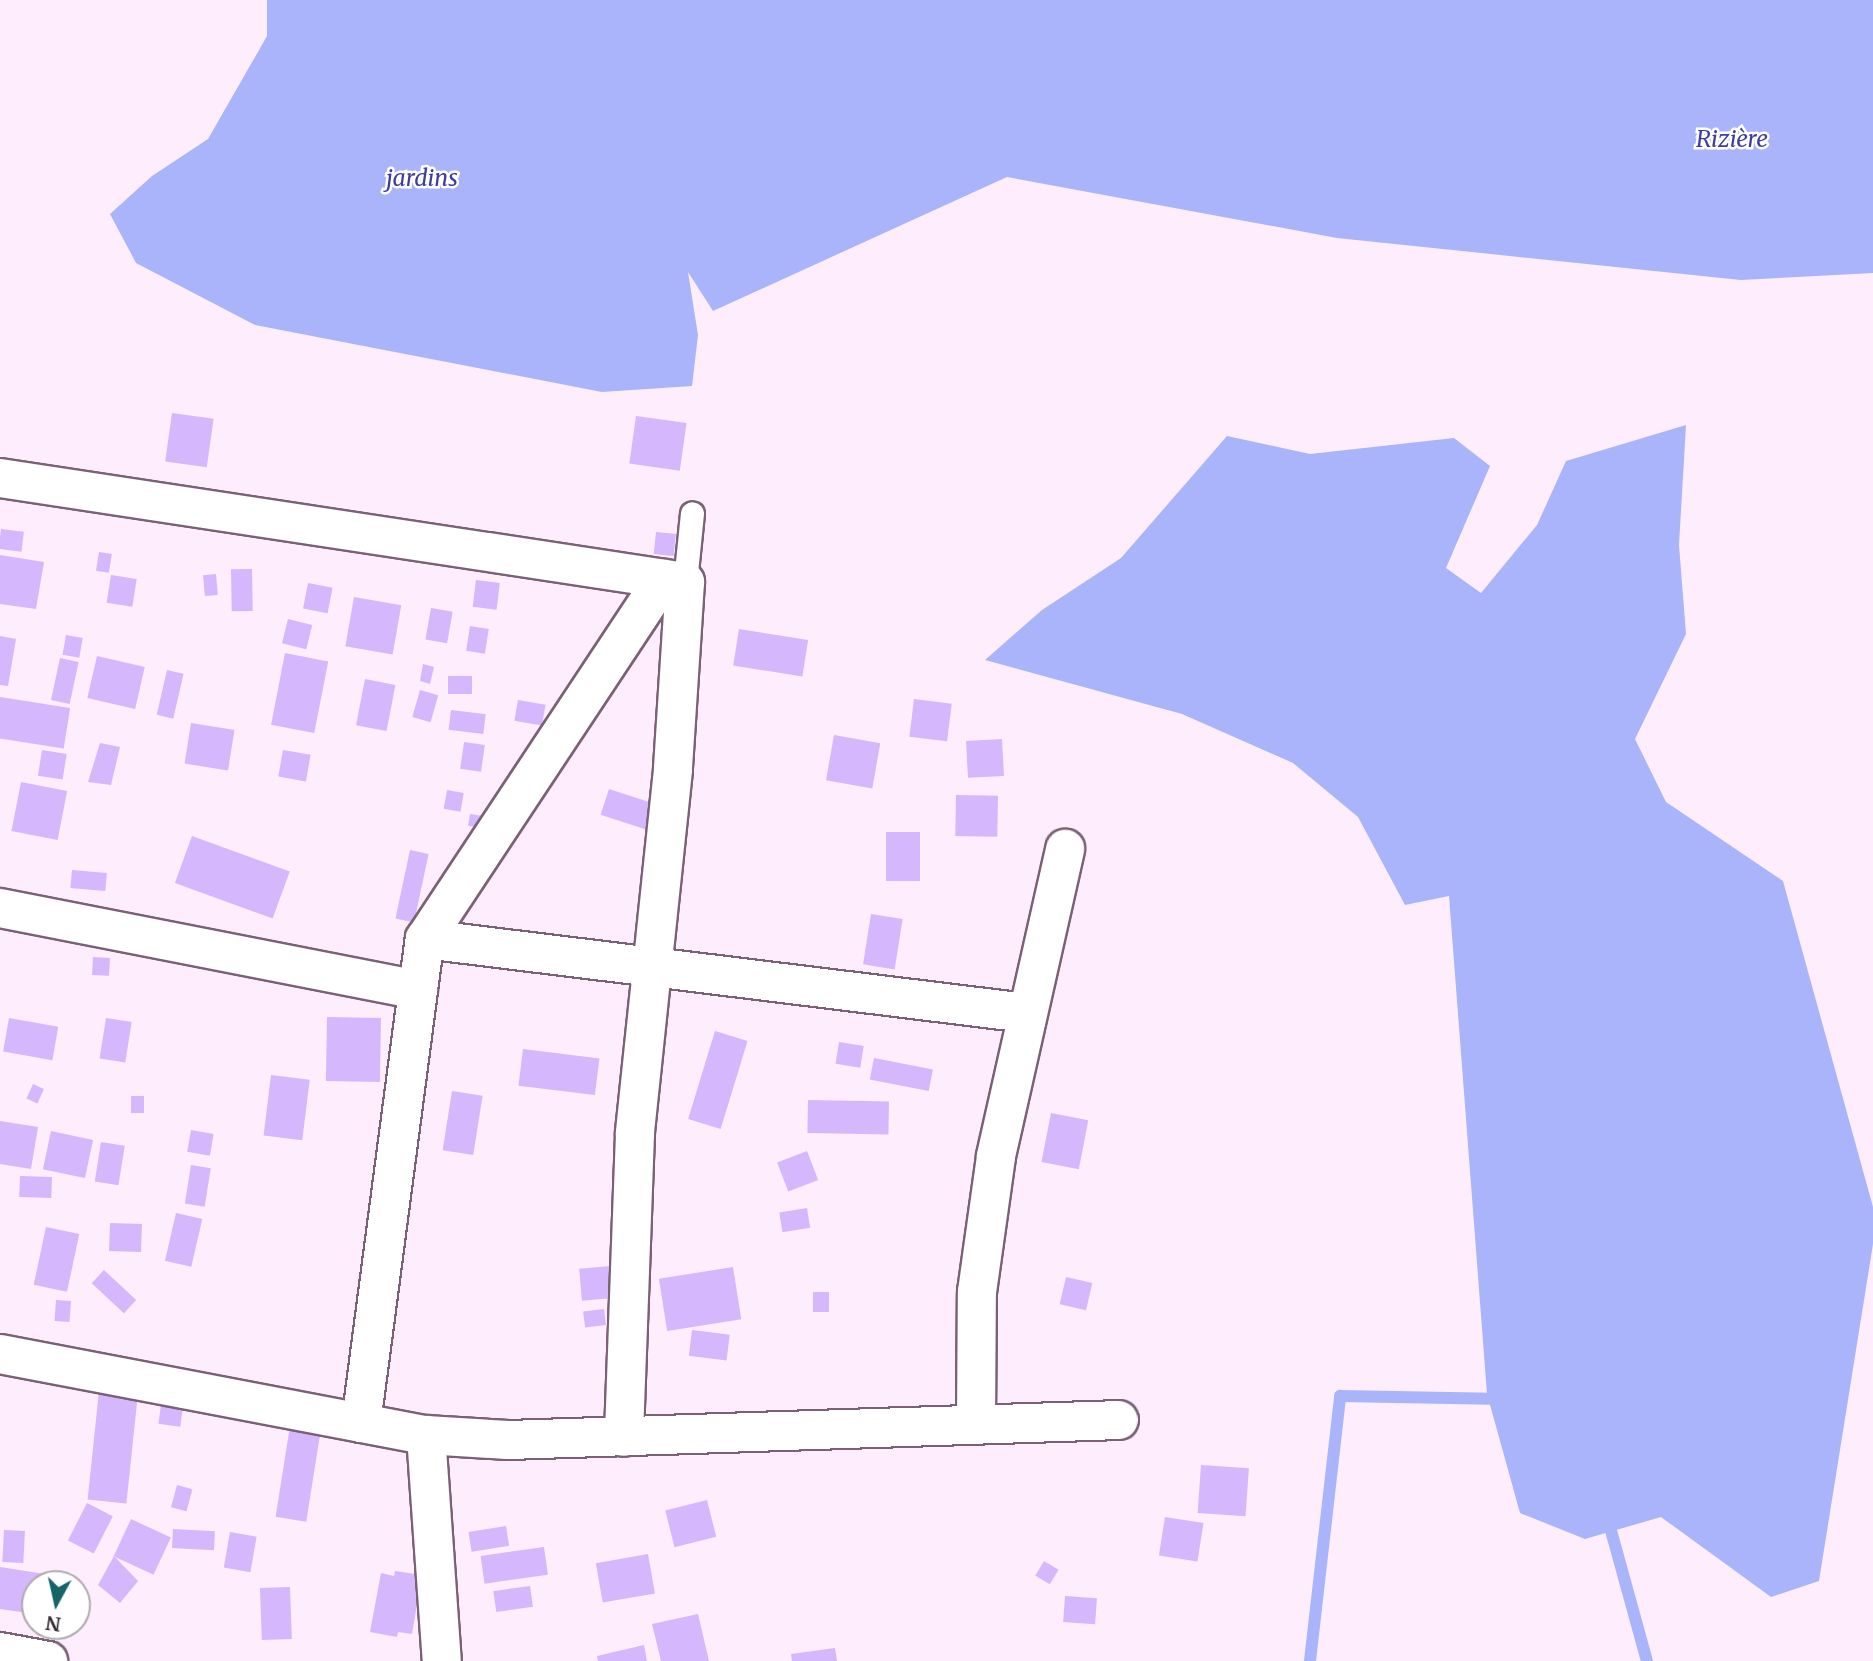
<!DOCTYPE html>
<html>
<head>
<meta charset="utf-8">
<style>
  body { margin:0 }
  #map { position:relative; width:1873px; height:1661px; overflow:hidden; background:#feedfc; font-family:Merriweather,serif }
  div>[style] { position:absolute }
  .water>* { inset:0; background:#aab4fb }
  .stream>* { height:12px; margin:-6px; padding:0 6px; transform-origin:6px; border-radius:6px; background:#aab4fb }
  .building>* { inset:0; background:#d5b7fd; transform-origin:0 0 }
  .roads { filter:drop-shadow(2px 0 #7a6176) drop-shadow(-2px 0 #7a6176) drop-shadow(0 2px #7a6176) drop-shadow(0 -2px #7a6176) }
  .service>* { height:23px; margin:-11.5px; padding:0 11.5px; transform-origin:11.5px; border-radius:11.5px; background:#fff }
  .minor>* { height:38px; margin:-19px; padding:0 19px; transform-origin:19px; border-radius:19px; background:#fff }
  span { translate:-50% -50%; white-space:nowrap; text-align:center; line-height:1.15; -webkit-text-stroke:5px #fff; paint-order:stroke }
  .water-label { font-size:23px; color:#3d3da1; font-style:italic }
  .north { position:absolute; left:21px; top:1570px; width:70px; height:70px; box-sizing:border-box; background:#fff; border:2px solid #aeaaae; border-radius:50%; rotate:188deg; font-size:19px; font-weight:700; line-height:28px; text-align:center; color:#352b34 }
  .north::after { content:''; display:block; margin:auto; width:24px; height:32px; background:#156466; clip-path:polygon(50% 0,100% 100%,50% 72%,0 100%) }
</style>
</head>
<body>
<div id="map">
  <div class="water">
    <i style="clip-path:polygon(267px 0,1873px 0,1873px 273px,1741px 280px,1337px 238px,1007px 177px,713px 311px,688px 272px,698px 335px,692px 386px,602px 392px,255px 325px,136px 263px,110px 214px,152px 176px,208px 139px,267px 36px)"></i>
    <i style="clip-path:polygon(1686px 425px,1679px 545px,1686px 634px,1635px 739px,1666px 802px,1783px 881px,1873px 1207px,1873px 1244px,1819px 1581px,1771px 1597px,1661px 1517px,1585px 1539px,1520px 1513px,1487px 1394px,1449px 896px,1405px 905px,1358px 817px,1293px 763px,1182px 714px,985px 660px,1042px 610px,1121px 558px,1227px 436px,1310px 454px,1454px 438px,1490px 466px,1446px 568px,1481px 593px,1537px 525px,1566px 461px)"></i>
  </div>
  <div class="stream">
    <i style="left:1607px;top:1516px;width:150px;rotate:74.6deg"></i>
    <i style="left:1310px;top:1661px;width:267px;rotate:-83.5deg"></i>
    <i style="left:1340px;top:1396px;width:165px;rotate:1deg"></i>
  </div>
  <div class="building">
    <i style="left:172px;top:413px;width:42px;height:49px;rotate:8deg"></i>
    <i style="left:636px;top:416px;width:51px;height:48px;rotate:8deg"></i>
    <i style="left:1px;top:529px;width:23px;height:20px;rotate:7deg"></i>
    <i style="left:656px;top:532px;width:20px;height:22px;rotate:6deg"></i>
    <i style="left:99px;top:552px;width:13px;height:19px;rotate:9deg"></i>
    <i style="clip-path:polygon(0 555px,44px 562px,36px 609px,0 604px)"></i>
    <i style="left:252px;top:569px;width:42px;height:21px;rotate:89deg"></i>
    <i style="left:216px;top:574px;width:21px;height:13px;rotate:85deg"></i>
    <i style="left:111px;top:575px;width:26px;height:28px;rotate:9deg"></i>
    <i style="left:476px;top:580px;width:24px;height:27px;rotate:7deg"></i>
    <i style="left:308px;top:583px;width:25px;height:26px;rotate:11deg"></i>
    <i style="left:354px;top:597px;width:48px;height:50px;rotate:10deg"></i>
    <i style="left:431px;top:608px;width:22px;height:32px;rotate:10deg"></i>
    <i style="left:288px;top:619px;width:25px;height:25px;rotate:14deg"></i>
    <i style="left:470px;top:626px;width:19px;height:25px;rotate:9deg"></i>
    <i style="left:739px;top:629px;width:70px;height:37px;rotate:9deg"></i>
    <i style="left:66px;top:635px;width:17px;height:20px;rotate:10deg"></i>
    <i style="clip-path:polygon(0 636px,16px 639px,8px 686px,0 685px)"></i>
    <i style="left:285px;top:653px;width:44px;height:73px;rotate:11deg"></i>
    <i style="left:97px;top:656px;width:49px;height:43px;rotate:13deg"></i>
    <i style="left:60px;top:658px;width:19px;height:43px;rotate:12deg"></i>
    <i style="clip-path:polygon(423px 664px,434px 667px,430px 684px,420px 681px)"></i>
    <i style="left:167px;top:670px;width:17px;height:46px;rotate:13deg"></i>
    <i style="left:472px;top:676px;width:18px;height:24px;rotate:90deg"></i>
    <i style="left:365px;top:679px;width:31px;height:47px;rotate:11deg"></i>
    <i style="left:420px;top:690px;width:19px;height:28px;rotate:16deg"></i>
    <i style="left:0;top:697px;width:71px;height:41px;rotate:9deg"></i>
    <i style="left:914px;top:699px;width:38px;height:38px;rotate:7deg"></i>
    <i style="left:518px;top:700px;width:28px;height:21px;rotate:10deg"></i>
    <i style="left:451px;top:710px;width:35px;height:20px;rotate:7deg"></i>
    <i style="left:191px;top:723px;width:44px;height:41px;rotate:9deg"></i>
    <i style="left:834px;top:735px;width:47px;height:46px;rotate:10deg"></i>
    <i style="left:1002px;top:739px;width:37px;height:36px;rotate:87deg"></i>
    <i style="left:464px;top:742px;width:21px;height:27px;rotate:8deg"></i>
    <i style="clip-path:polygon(100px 743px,120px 747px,111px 785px,88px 782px)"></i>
    <i style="left:42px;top:750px;width:25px;height:26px;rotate:9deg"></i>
    <i style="left:283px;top:750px;width:28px;height:27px;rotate:10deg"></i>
    <i style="left:21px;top:782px;width:47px;height:50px;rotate:11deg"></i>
    <i style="left:609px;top:789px;width:51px;height:27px;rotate:18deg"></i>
    <i style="left:447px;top:790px;width:17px;height:19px;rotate:10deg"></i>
    <i style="left:956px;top:795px;width:42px;height:41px;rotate:1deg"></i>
    <i style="left:470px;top:814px;width:13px;height:12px;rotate:9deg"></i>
    <i style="left:886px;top:832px;width:34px;height:49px"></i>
    <i style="left:192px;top:836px;width:104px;height:50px;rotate:20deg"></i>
    <i style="left:410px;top:850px;width:19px;height:70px;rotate:12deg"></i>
    <i style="left:72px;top:870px;width:35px;height:18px;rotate:5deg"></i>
    <i style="left:871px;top:914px;width:32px;height:51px;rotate:9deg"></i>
    <i style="left:93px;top:957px;width:17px;height:18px;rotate:3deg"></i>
    <i style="left:327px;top:1017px;width:54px;height:64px;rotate:1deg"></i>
    <i style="left:9px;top:1018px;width:50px;height:34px;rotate:10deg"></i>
    <i style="left:106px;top:1018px;width:26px;height:41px;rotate:9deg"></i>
    <i style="left:715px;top:1031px;width:34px;height:92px;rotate:17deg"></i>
    <i style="left:839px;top:1042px;width:25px;height:22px;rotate:9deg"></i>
    <i style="left:523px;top:1049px;width:77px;height:37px;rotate:7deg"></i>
    <i style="left:874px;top:1058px;width:60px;height:22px;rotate:11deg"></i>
    <i style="left:271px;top:1075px;width:39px;height:61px;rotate:7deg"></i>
    <i style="left:33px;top:1084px;width:12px;height:16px;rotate:24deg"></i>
    <i style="left:452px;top:1091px;width:31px;height:60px;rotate:9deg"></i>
    <i style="left:131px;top:1096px;width:13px;height:17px"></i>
    <i style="left:808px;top:1100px;width:81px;height:33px;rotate:1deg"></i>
    <i style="left:1051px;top:1113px;width:38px;height:50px;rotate:11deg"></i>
    <i style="clip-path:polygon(0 1121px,38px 1127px,31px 1169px,0 1164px)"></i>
    <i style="left:191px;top:1130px;width:23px;height:22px;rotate:10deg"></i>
    <i style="left:51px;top:1131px;width:43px;height:39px;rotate:12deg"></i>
    <i style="left:101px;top:1142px;width:24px;height:40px;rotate:9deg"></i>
    <i style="left:807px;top:1151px;width:31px;height:32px;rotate:69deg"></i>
    <i style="left:191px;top:1165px;width:20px;height:39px;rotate:9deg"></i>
    <i style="left:20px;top:1176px;width:32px;height:21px;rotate:2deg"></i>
    <i style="left:807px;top:1208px;width:20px;height:28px;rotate:81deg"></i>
    <i style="left:176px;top:1213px;width:27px;height:49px;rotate:13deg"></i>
    <i style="left:110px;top:1223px;width:32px;height:28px;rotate:2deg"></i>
    <i style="left:46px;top:1227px;width:34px;height:59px;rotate:12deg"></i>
    <i style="left:622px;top:1265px;width:32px;height:43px;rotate:85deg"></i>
    <i style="left:733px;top:1267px;width:53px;height:75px;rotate:81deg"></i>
    <i style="left:104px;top:1270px;width:44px;height:18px;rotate:43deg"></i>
    <i style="left:1066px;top:1277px;width:27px;height:28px;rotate:13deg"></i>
    <i style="left:813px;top:1292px;width:16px;height:20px"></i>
    <i style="left:56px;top:1300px;width:15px;height:21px;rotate:4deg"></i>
    <i style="left:604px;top:1309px;width:16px;height:21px;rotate:83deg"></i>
    <i style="left:692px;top:1330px;width:38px;height:26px;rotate:7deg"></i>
    <i style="left:99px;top:1391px;width:39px;height:109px;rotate:6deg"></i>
    <i style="left:162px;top:1398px;width:22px;height:26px;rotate:8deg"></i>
    <i style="left:290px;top:1426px;width:31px;height:92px;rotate:9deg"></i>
    <i style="left:1201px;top:1465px;width:48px;height:48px;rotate:4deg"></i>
    <i style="left:177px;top:1485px;width:16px;height:23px;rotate:15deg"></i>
    <i style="left:707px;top:1500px;width:38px;height:43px;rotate:76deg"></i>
    <i style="left:87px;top:1503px;width:29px;height:42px;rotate:27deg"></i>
    <i style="left:1165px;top:1517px;width:39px;height:39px;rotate:9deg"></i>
    <i style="left:131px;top:1519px;width:44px;height:41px;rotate:25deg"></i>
    <i style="left:506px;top:1526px;width:20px;height:38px;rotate:81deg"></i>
    <i style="left:173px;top:1529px;width:42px;height:19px;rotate:3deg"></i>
    <i style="left:4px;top:1530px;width:21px;height:32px;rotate:3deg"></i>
    <i style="left:230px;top:1532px;width:27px;height:36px;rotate:10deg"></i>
    <i style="left:544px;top:1547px;width:28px;height:64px;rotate:82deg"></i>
    <i style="left:648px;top:1554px;width:40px;height:53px;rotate:80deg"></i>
    <i style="clip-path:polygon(114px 1556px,138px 1581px,120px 1603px,98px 1585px)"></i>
    <i style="left:1044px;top:1561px;width:17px;height:17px;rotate:31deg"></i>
    <i style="clip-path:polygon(0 1567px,51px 1575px,49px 1584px,35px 1584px,35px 1614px,0 1609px)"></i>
    <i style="clip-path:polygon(395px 1571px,422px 1575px,412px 1634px,398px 1632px,397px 1637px,370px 1632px,381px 1573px,394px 1576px)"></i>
    <i style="left:530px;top:1586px;width:21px;height:37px;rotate:82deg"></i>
    <i style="left:290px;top:1587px;width:52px;height:30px;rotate:88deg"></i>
    <i style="left:1065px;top:1596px;width:32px;height:26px;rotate:4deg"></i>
    <i style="clip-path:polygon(698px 1614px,709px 1661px,661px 1661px,652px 1624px)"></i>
    <i style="clip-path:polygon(644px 1645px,647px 1661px,598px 1661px,597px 1656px)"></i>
    <i style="clip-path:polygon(835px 1648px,837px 1661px,792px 1661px,791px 1654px)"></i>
  </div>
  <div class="roads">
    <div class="service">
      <i style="left:685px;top:582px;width:69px;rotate:-84.2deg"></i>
    </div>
    <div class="minor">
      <i style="left:0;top:478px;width:693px;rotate:8.63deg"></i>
      <i style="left:685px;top:582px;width:188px;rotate:93.7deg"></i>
      <i style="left:673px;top:770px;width:366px;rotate:96deg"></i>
      <i style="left:635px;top:1134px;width:303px;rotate:92.1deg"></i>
      <i style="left:0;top:908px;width:426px;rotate:11.1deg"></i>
      <i style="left:425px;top:939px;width:606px;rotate:7.02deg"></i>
      <i style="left:0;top:1354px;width:434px;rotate:10.8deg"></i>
      <i style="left:426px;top:1435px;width:82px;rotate:3.5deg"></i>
      <i style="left:508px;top:1440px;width:611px;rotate:-1.87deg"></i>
      <i style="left:976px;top:1421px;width:129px;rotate:-89.6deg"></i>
      <i style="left:977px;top:1292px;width:137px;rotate:-82deg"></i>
      <i style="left:996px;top:1156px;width:315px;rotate:-77.3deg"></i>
      <i style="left:361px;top:1423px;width:488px;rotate:-82.5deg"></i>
      <i style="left:425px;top:939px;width:432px;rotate:-56.5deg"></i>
      <i style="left:426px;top:1435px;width:227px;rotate:86deg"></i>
      <i style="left:0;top:1652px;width:49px;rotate:10.6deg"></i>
    </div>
  </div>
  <div class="water-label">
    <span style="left:1732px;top:139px">Rizière</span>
    <span style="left:422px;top:178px">jardins</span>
  </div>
  <div class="north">N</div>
</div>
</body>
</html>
